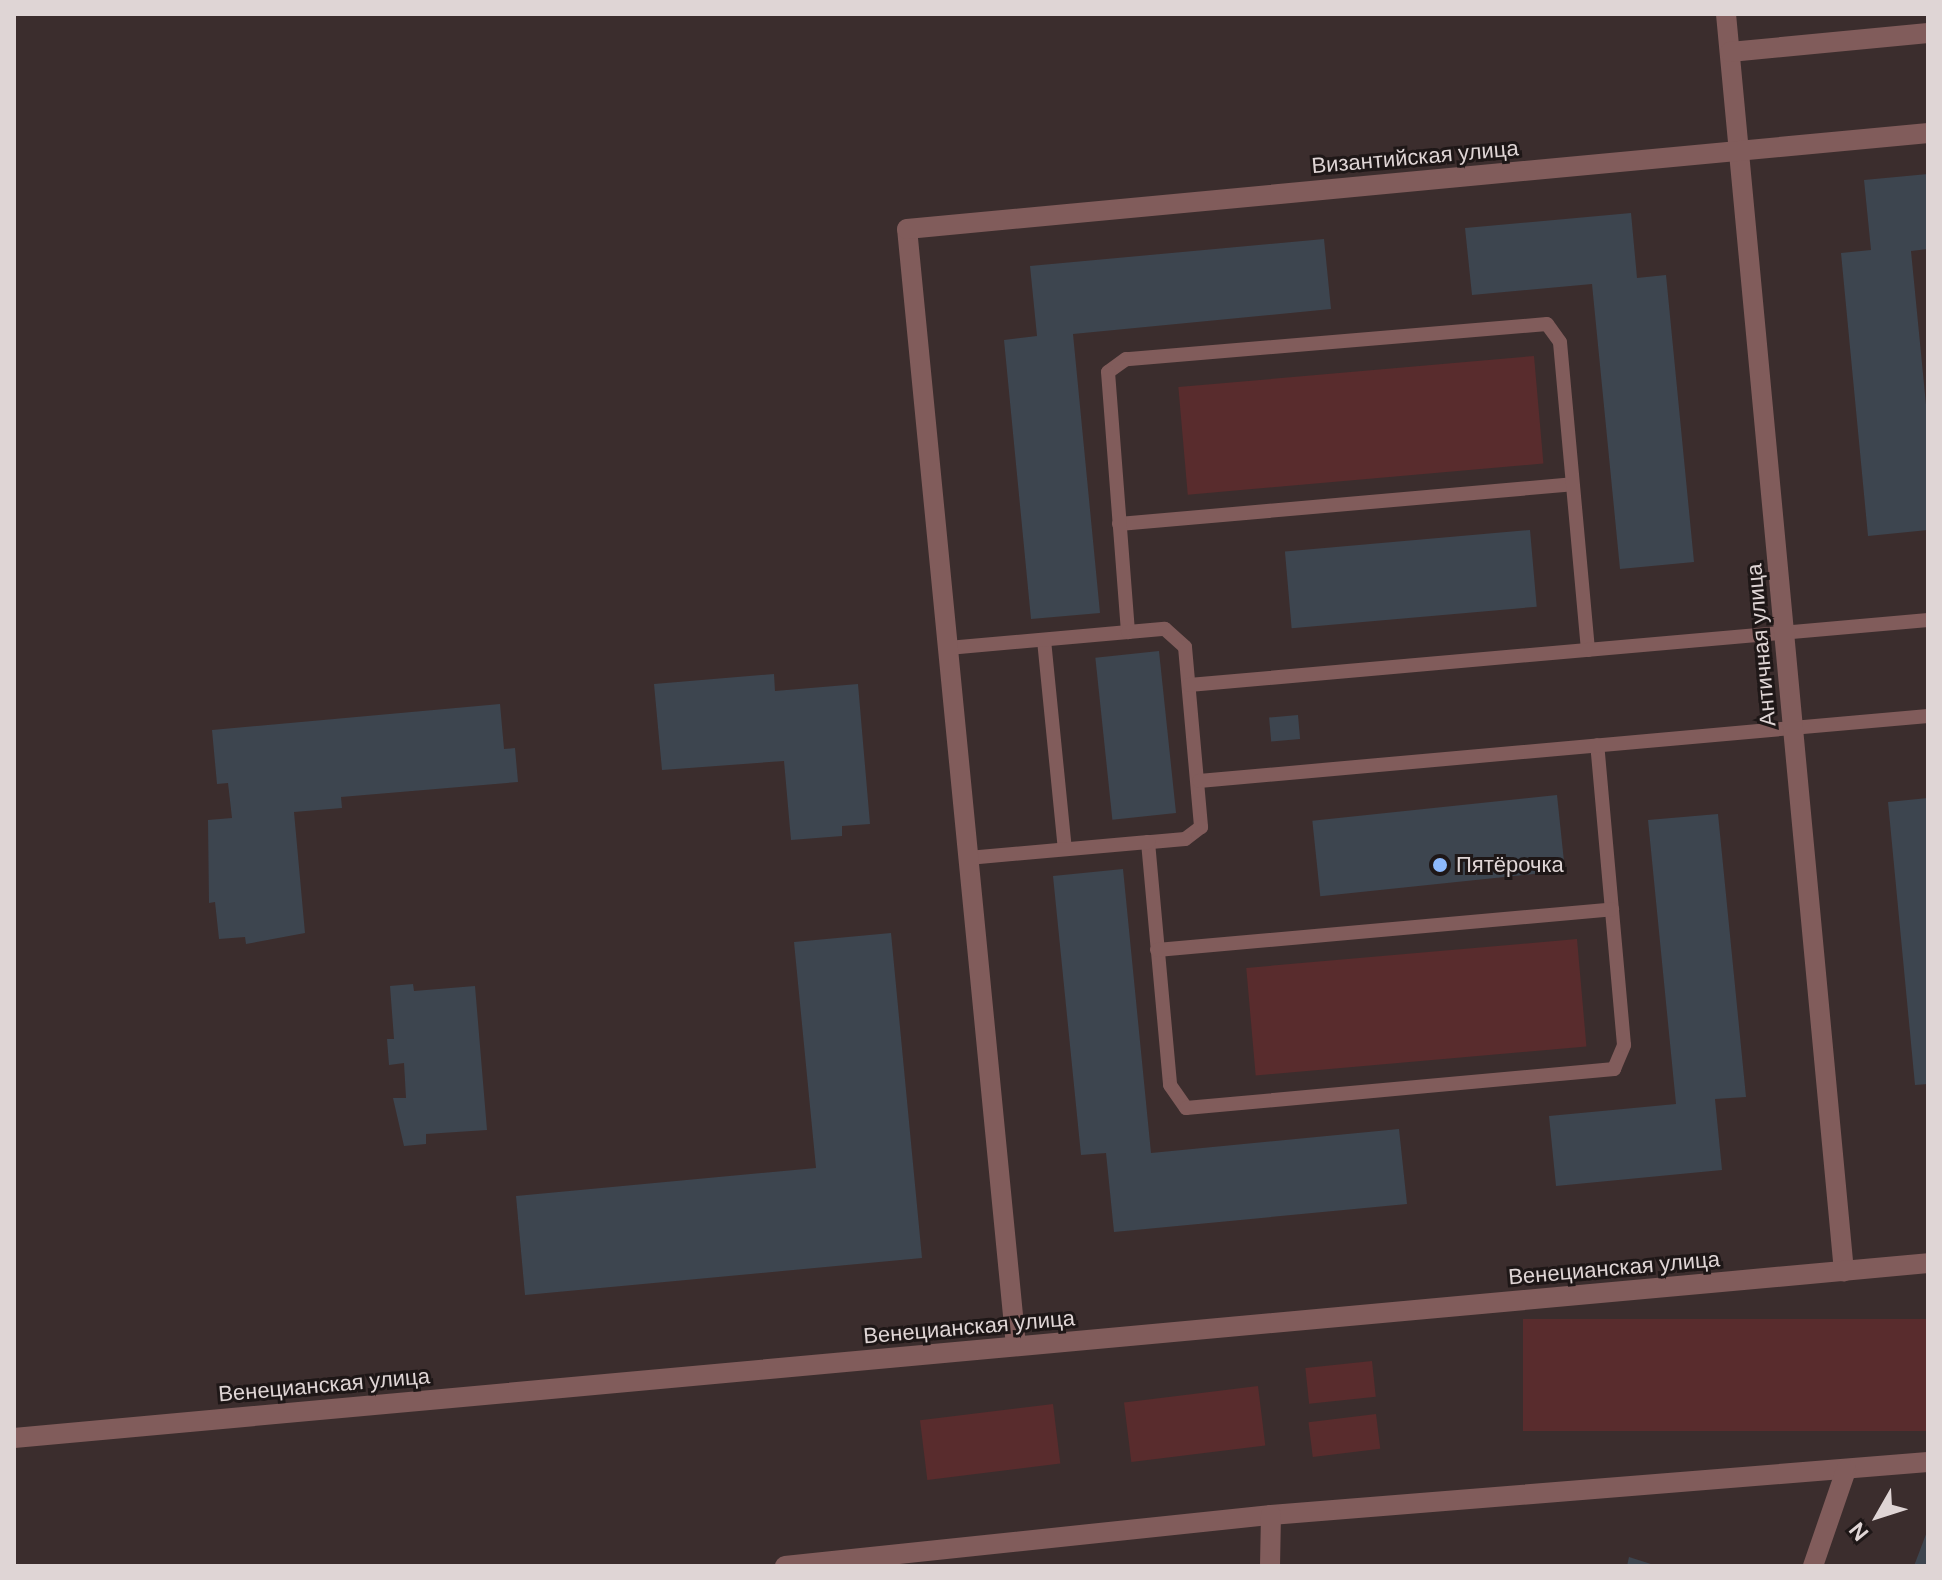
<!DOCTYPE html>
<html>
<head>
<meta charset="utf-8">
<style>
  body { margin:0 }
  #map { position:relative; width:1942px; height:1580px; overflow:hidden; background:#3b2d2d; font-family:"DM Sans",sans-serif }
  div>[style] { position:absolute }
  .green>* { inset:0; background:#592c2d; transform-origin:0 0 }
  .building>* { inset:0; background:#3d454f; transform-origin:0 0 }
  .lane>* { height:14px; margin:-7px; padding:0 7px; transform-origin:7px; border-radius:7px; background:#815c5b }
  .street>* { height:20px; margin:-10px; padding:0 10px; transform-origin:10px; border-radius:10px; background:#815c5b }
  .dots>* { width:22px; height:22px; translate:-50% -50%; box-sizing:border-box; border:4px solid #1e1717; border-radius:50% }
  span { translate:-50% -50%; white-space:nowrap; text-align:center; line-height:1.15; -webkit-text-stroke:6px #1e1717; paint-order:stroke }
  .street-label { font-size:22px; color:#dfd5d5 }
  .poi-label { font-size:22px; color:#dfd5d5 }
  .left { translate:0 -50%; text-align:left }
  .frame { position:absolute; inset:0; border:16px solid #dfd5d5; pointer-events:none }
  .north { position:absolute; left:1838px; top:1476px; width:80px; height:80px; -webkit-text-stroke:6px #1e1717; paint-order:stroke; rotate:231deg; font-size:22px; font-weight:700; line-height:32px; text-align:center; color:#dfd5d5 }
  .north::after { content:''; display:block; margin:auto; width:28px; height:36px; background:#dfd5d5; clip-path:polygon(50% 0,100% 100%,50% 72%,0 100%) }
</style>
</head>
<body>
<div id="map">
  <div class="green">
    <i style="left:1534px;top:356px;width:108px;height:357px;rotate:85deg"></i>
    <i style="left:1577px;top:939px;width:108px;height:332px;rotate:85deg"></i>
    <i style="left:1928px;top:1319px;width:112px;height:405px;rotate:90deg"></i>
    <i style="left:1372px;top:1361px;width:36px;height:67px;rotate:84deg"></i>
    <i style="left:1258px;top:1386px;width:60px;height:135px;rotate:83deg"></i>
    <i style="left:1053px;top:1404px;width:60px;height:134px;rotate:83deg"></i>
    <i style="left:1376px;top:1414px;width:35px;height:68px;rotate:83deg"></i>
  </div>
  <div class="building">
    <i style="clip-path:polygon(1928px 174px,1928px 249px,1911px 251px,1928px 425px,1928px 530px,1868px 536px,1841px 253px,1871px 250px,1864px 180px)"></i>
    <i style="clip-path:polygon(1631px 213px,1637px 278px,1666px 275px,1694px 562px,1620px 569px,1592px 284px,1472px 295px,1465px 228px)"></i>
    <i style="clip-path:polygon(1324px 239px,1331px 309px,1073px 334px,1100px 613px,1031px 619px,1004px 340px,1037px 336px,1030px 266px)"></i>
    <i style="left:1530px;top:530px;width:77px;height:246px;rotate:85deg"></i>
    <i style="left:1159px;top:651px;width:163px;height:64px;rotate:84deg"></i>
    <i style="clip-path:polygon(774px 674px,775px 691px,858px 684px,870px 824px,842px 826px,842px 836px,791px 840px,784px 761px,662px 770px,654px 684px)"></i>
    <i style="clip-path:polygon(500px 704px,504px 749px,515px 748px,518px 782px,341px 797px,342px 808px,294px 812px,305px 933px,246px 944px,245px 937px,219px 939px,215px 902px,209px 903px,208px 820px,232px 818px,228px 783px,217px 784px,212px 730px)"></i>
    <i style="left:1298px;top:715px;width:24px;height:29px;rotate:85deg"></i>
    <i style="left:1557px;top:795px;width:76px;height:246px;rotate:84deg"></i>
    <i style="clip-path:polygon(1928px 798px,1928px 1084px,1915px 1085px,1888px 802px)"></i>
    <i style="clip-path:polygon(1718px 814px,1746px 1097px,1715px 1099px,1722px 1170px,1556px 1186px,1549px 1116px,1676px 1104px,1648px 820px)"></i>
    <i style="clip-path:polygon(1123px 869px,1151px 1153px,1399px 1129px,1407px 1204px,1114px 1232px,1106px 1153px,1081px 1155px,1053px 876px)"></i>
    <i style="clip-path:polygon(891px 933px,922px 1258px,525px 1295px,516px 1196px,816px 1168px,794px 942px)"></i>
    <i style="clip-path:polygon(413px 984px,414px 991px,475px 986px,487px 1130px,426px 1134px,426px 1144px,404px 1146px,393px 1098px,406px 1098px,404px 1063px,389px 1065px,387px 1039px,394px 1039px,390px 986px)"></i>
    <i style="clip-path:polygon(1928px 1529px,1928px 1566px,1914px 1566px)"></i>
    <i style="clip-path:polygon(1629px 1557px,1654px 1565px,1654px 1566px,1627px 1566px)"></i>
  </div>
  <div class="lane">
    <i style="left:1119px;top:524px;width:455px;rotate:-5deg"></i>
    <i style="left:1044px;top:640px;width:210px;rotate:84.3deg"></i>
    <i style="left:948px;top:648px;width:181px;rotate:-5.1deg"></i>
    <i style="left:1588px;top:650px;width:309px;rotate:-95.2deg"></i>
    <i style="left:1560px;top:342px;width:22px;rotate:-126deg"></i>
    <i style="left:1547px;top:324px;width:422px;rotate:175.2deg"></i>
    <i style="left:1126px;top:359px;width:22px;rotate:144deg"></i>
    <i style="left:1108px;top:372px;width:261px;rotate:85.6deg"></i>
    <i style="left:1128px;top:632px;width:37px;rotate:-5deg"></i>
    <i style="left:1165px;top:629px;width:27px;rotate:42deg"></i>
    <i style="left:1185px;top:647px;width:181px;rotate:84.9deg"></i>
    <i style="left:1201px;top:827px;width:20px;rotate:143deg"></i>
    <i style="left:1185px;top:839px;width:37px;rotate:175deg"></i>
    <i style="left:1148px;top:842px;width:244px;rotate:84.8deg"></i>
    <i style="left:1170px;top:1085px;width:28px;rotate:55deg"></i>
    <i style="left:1186px;top:1108px;width:430px;rotate:-5.2deg"></i>
    <i style="left:1614px;top:1069px;width:26px;rotate:-67deg"></i>
    <i style="left:1624px;top:1045px;width:301px;rotate:-95.1deg"></i>
    <i style="left:1189px;top:685px;width:742px;rotate:-5.03deg"></i>
    <i style="left:1199px;top:781px;width:732px;rotate:-5.1deg"></i>
    <i style="left:968px;top:858px;width:181px;rotate:-5.1deg"></i>
    <i style="left:1157px;top:950px;width:457px;rotate:-5.1deg"></i>
  </div>
  <div class="street">
    <i style="left:1726px;top:14px;width:1263px;rotate:84.64deg"></i>
    <i style="left:1730px;top:52px;width:199px;rotate:-5.5deg"></i>
    <i style="left:1016px;top:1346px;width:1122px;rotate:-95.57deg"></i>
    <i style="left:907px;top:229px;width:1026px;rotate:-5.37deg"></i>
    <i style="left:14px;top:1438px;width:1922px;rotate:-5.22deg"></i>
    <i style="left:785px;top:1566px;width:489px;rotate:-6deg"></i>
    <i style="left:1271px;top:1515px;width:659px;rotate:-4.61deg"></i>
    <i style="left:1270px;top:1566px;width:51px;rotate:-88.9deg"></i>
    <i style="left:1813px;top:1566px;width:102px;rotate:-71deg"></i>
  </div>
  <div class="dots">
    <i style="left:1440px;top:865px;background:#8db9fc"></i>
  </div>
  <div class="street-label">
    <span style="left:1415px;top:157px;rotate:-5deg">Византийская улица</span>
    <span style="left:1761px;top:645px;rotate:-95deg">Античная улица</span>
    <span style="left:1614px;top:1268px;rotate:-5deg">Венецианская улица</span>
    <span style="left:969px;top:1327px;rotate:-5deg">Венецианская улица</span>
    <span style="left:324px;top:1385px;rotate:-5deg">Венецианская улица</span>
  </div>
  <div class="poi-label">
    <span class="left" style="left:1456px;top:865px">Пятёрочка</span>
  </div>
  <div class="frame"></div>
  <div class="north">N</div>
</div>
</body>
</html>
